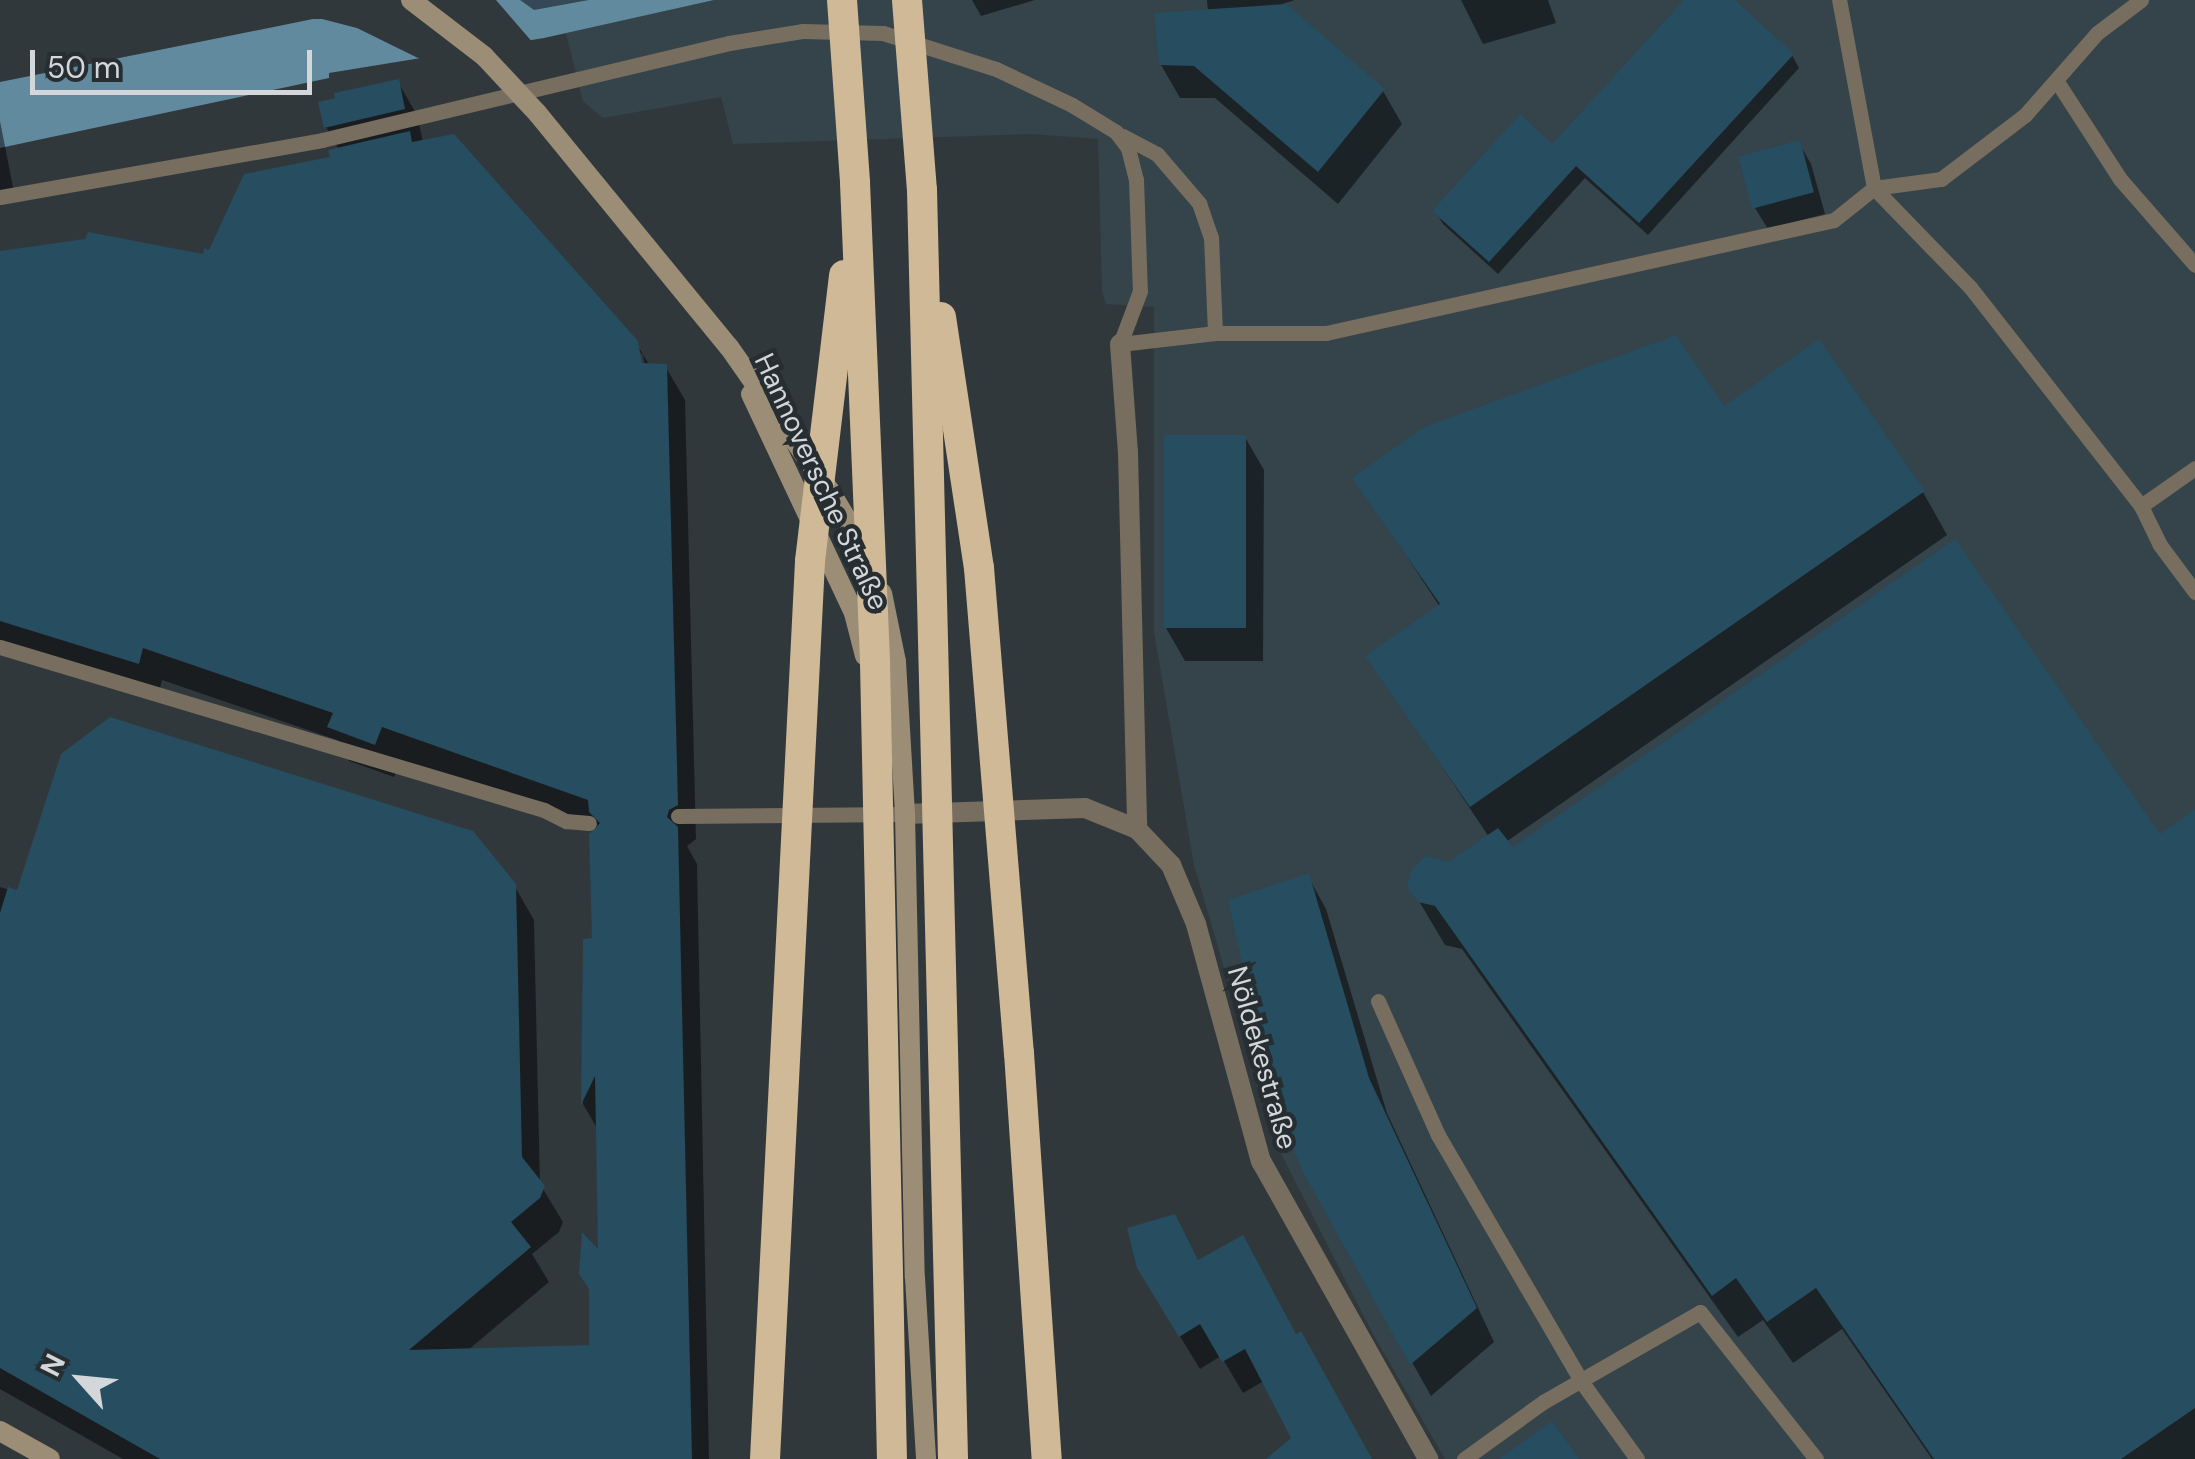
<!DOCTYPE html>
<html>
<head>
<meta charset="utf-8">
<style>
  body { margin:0 }
  #map { position:relative; width:2195px; height:1459px; overflow:hidden; background:#31383c; font-family:"DM Sans",sans-serif }
  div>[style] { position:absolute }
  .built>* { inset:0; background:#35434a }
  .water>* { inset:0; background:#628a9f }
  .pier>* { inset:0; background:#31383c }
  .shadow>* { inset:0; background:#0007 }
  .building>* { inset:0; background:#264d60; transform-origin:0 0 }
  .lane>* { height:15px; margin:-7.5px; padding:0 7.5px; transform-origin:7.5px; border-radius:7.5px; background:#776e60 }
  .street>* { height:20px; margin:-10px; padding:0 10px; transform-origin:10px; border-radius:10px; background:#776e60 }
  .secondary>* { height:20px; margin:-10px; padding:0 10px; transform-origin:10px; border-radius:10px; background:#9b8d76 }
  .highway>* { height:30px; margin:-15px; padding:0 15px; transform-origin:15px; border-radius:15px; background:#d0b996 }
  .secondary-bridge>* { height:20px; margin:-10px; padding:0 10px; transform-origin:10px; border-radius:10px; background:#9b8d76 }
  .highway-bridge>* { height:30px; margin:-15px; padding:0 15px; transform-origin:15px; border-radius:15px; background:#d0b996 }
  span { translate:-50% -50%; white-space:nowrap; text-align:center; line-height:1.15; -webkit-text-stroke:9px #272e32; paint-order:stroke }
  .street-label { font-size:28px; color:#d3d7da }
  .north { position:absolute; left:30px; top:1329px; width:100px; height:100px; -webkit-text-stroke:8px #272e32; paint-order:stroke; rotate:297deg; font-size:28px; font-weight:700; line-height:40px; text-align:center; color:#d3d7da }
  .north::after { content:''; display:block; margin:auto; width:35px; height:45px; background:#d3d7da; clip-path:polygon(50% 0,100% 100%,50% 72%,0 100%) }
  .scale { position:absolute; left:30px; top:50px; width:282px; height:45px; box-sizing:border-box; border:5px solid #d3d7da; border-top:0; padding-left:12px; font-size:30px; line-height:35px; white-space:nowrap; color:#d3d7da; -webkit-text-stroke:8px #272e32; paint-order:stroke }
</style>
</head>
<body>
<div id="map">
  <div class="built">
    <i style="clip-path:polygon(714px 0,2195px 0,2195px 1459px,1445px 1459px,1373px 1334px,1275px 1142px,1194px 865px,1154px 632px,1154px 307px,1106px 304px,1102px 291px,1098px 139px,1031px 134px,733px 144px,721px 97px,603px 118px,583px 101px,566px 33px)"></i>
  </div>
  <div class="water">
    <i style="clip-path:polygon(429px 0,714px 0,544px 38px,329px 73px,329px 78px,0 148px,0 82px,313px 19px)"></i>
  </div>
  <div class="pier">
    <i style="clip-path:polygon(397px 0,496px 0,534px 44px,422px 60px,357px 28px,322px 19px,286px 19px)"></i>
  </div>
  <div class="shadow">
    <i style="clip-path:polygon(520px 0,589px 0,534px 10px)"></i>
    <i style="clip-path:polygon(972px 0,1035px 0,981px 16px)"></i>
    <i style="clip-path:polygon(1207px 0,1295px 0,1282px 4px,1383px 91px,1402px 124px,1338px 204px,1215px 98px,1180px 98px,1161px 65px,1208px 12px)"></i>
    <i style="clip-path:polygon(1461px 0,1548px 0,1556px 23px,1483px 44px)"></i>
    <i style="clip-path:polygon(1687px 0,1731px 0,1792px 55px,1799px 68px,1648px 235px,1585px 178px,1498px 274px,1443px 224px,1435px 211px,1553px 147px)"></i>
    <i style="clip-path:polygon(evenodd,398px 82px,417px 115px,423px 142px,636px 343px,650px 366px,665px 366px,685px 400px,696px 839px,687px 846px,697px 864px,709px 1459px,123px 1459px,0 1389px,0 887px,19px 893px,514px 885px,534px 920px,540px 1184px,563px 1222px,559px 1232px,532px 1254px,549px 1282px,467px 1351px,592px 1348px,601px 1256px,598px 1130px,583px 1104px,585px 941px,595px 941px,598px 829px,401px 760px,394px 777px,349px 761px,337px 740px,162px 680px,158px 696px,0 648px,0 254px,205px 257px,332px 159px,339px 150px,326px 127px,398px 82px,637px 349px,643px 355px,646px 375px,641px 376px,637px 349px)"></i>
    <i style="clip-path:polygon(0 121px,15px 197px,0 200px)"></i>
    <i style="clip-path:polygon(1799px 143px,1811px 164px,1825px 214px,1768px 229px,1755px 208px)"></i>
    <i style="clip-path:polygon(1723px 410px,1923px 492px,1947px 535px,1506px 842px,1512px 850px,2160px 838px,2195px 812px,2195px 1459px,1932px 1459px,1842px 1329px,1793px 1363px,1763px 1320px,1738px 1337px,1462px 949px,1445px 945px,1410px 886px,1489px 837px,1368px 656px,1440px 607px,1356px 479px)"></i>
    <i style="clip-path:polygon(1245px 437px,1264px 470px,1263px 661px,1185px 661px,1166px 628px)"></i>
    <i style="clip-path:polygon(1308px 876px,1326px 909px,1387px 1113px,1494px 1342px,1431px 1396px,1305px 1171px)"></i>
    <i style="clip-path:polygon(1174px 1217px,1199px 1262px,1296px 1337px,1370px 1459px,1270px 1459px,1294px 1438px,1264px 1381px,1243px 1393px,1221px 1356px,1200px 1369px,1159px 1302px)"></i>
  </div>
  <div class="building">
    <i style="clip-path:polygon(1684px 0,1735px 0,1794px 54px,1639px 223px,1576px 166px,1489px 262px,1432px 211px,1520px 114px,1552px 144px)"></i>
    <i style="clip-path:polygon(1286px 4px,1385px 89px,1318px 172px,1194px 66px,1159px 65px,1154px 13px)"></i>
    <i style="clip-path:polygon(399px 79px,405px 109px,324px 128px,318px 102px,335px 98px,334px 93px)"></i>
    <i style="clip-path:polygon(410px 131px,412px 142px,454px 134px,638px 341px,642px 363px,667px 364px,678px 805px,669px 810px,667px 817px,678px 827px,692px 1459px,160px 1459px,0 1368px,0 913px,8px 887px,17px 890px,61px 754px,110px 717px,473px 831px,516px 884px,522px 1157px,545px 1186px,540px 1198px,511px 1222px,531px 1247px,409px 1350px,589px 1345px,589px 1289px,579px 1274px,582px 1232px,598px 1249px,595px 1076px,581px 1105px,583px 939px,592px 938px,589px 834px,600px 823px,589px 812px,588px 800px,382px 727px,375px 745px,327px 727px,333px 713px,143px 648px,139px 664px,0 621px,0 251px,85px 239px,88px 232px,203px 254px,204px 248px,209px 250px,244px 174px,330px 157px,328px 150px)"></i>
    <i style="left:1800px;top:140px;width:54px;height:64px;rotate:75deg"></i>
    <i style="clip-path:polygon(1676px 335px,1724px 406px,1819px 339px,1925px 491px,1470px 807px,1365px 656px,1440px 604px,1352px 478px,1424px 427px)"></i>
    <i style="left:1164px;top:435px;width:82px;height:193px"></i>
    <i style="clip-path:polygon(1955px 539px,2160px 834px,2195px 809px,2195px 1408px,2121px 1459px,1934px 1459px,1816px 1288px,1767px 1322px,1736px 1278px,1712px 1296px,1435px 906px,1418px 902px,1407px 887px,1411px 871px,1425px 856px,1448px 862px,1498px 828px,1513px 847px)"></i>
    <i style="clip-path:polygon(1309px 873px,1369px 1078px,1477px 1308px,1410px 1365px,1303px 1172px,1275px 1108px,1228px 900px)"></i>
    <i style="clip-path:polygon(1175px 1214px,1198px 1260px,1243px 1235px,1296px 1334px,1301px 1331px,1372px 1459px,1266px 1459px,1291px 1438px,1245px 1349px,1222px 1362px,1200px 1324px,1179px 1337px,1137px 1268px,1127px 1228px)"></i>
    <i style="clip-path:polygon(1552px 1421px,1579px 1459px,1499px 1459px)"></i>
  </div>
  <div class="lane">
    <i style="left:2056px;top:80px;width:118px;rotate:57.1deg"></i>
    <i style="left:2120px;top:179px;width:114px;rotate:48.9deg"></i>
    <i style="left:1123px;top:136px;width:38px;rotate:28deg"></i>
    <i style="left:1157px;top:154px;width:65px;rotate:49.4deg"></i>
    <i style="left:1199px;top:203px;width:36px;rotate:71deg"></i>
    <i style="left:1211px;top:237px;width:96px;rotate:87.6deg"></i>
    <i style="left:1874px;top:188px;width:138px;rotate:45.9deg"></i>
    <i style="left:1970px;top:287px;width:278px;rotate:52deg"></i>
    <i style="left:2141px;top:506px;width:66px;rotate:-35.1deg"></i>
    <i style="left:1874px;top:188px;width:68px;rotate:-7.7deg"></i>
    <i style="left:1941px;top:179px;width:106px;rotate:-37.3deg"></i>
    <i style="left:2025px;top:115px;width:109px;rotate:-48.7deg"></i>
    <i style="left:2097px;top:33px;width:55px;rotate:-36.9deg"></i>
    <i style="left:0;top:197px;width:327px;rotate:-10deg"></i>
    <i style="left:322px;top:140px;width:418px;rotate:-13.4deg"></i>
    <i style="left:729px;top:43px;width:74px;rotate:-9.3deg"></i>
    <i style="left:802px;top:31px;width:81px;rotate:1.4deg"></i>
    <i style="left:883px;top:33px;width:119px;rotate:17.7deg"></i>
    <i style="left:996px;top:69px;width:84px;rotate:25.3deg"></i>
    <i style="left:1072px;top:105px;width:52px;rotate:31.5deg"></i>
    <i style="left:1116px;top:132px;width:20px;rotate:53deg"></i>
    <i style="left:1128px;top:148px;width:32px;rotate:76deg"></i>
    <i style="left:1136px;top:179px;width:112px;rotate:88deg"></i>
    <i style="left:1140px;top:291px;width:57px;rotate:110.7deg"></i>
    <i style="left:1120px;top:344px;width:96px;rotate:-6.6deg"></i>
    <i style="left:1215px;top:333px;width:111px"></i>
    <i style="left:1326px;top:333px;width:520px;rotate:-12.54deg"></i>
    <i style="left:1834px;top:220px;width:51px;rotate:-38.7deg"></i>
    <i style="left:1874px;top:188px;width:191px;rotate:-100.5deg"></i>
    <i style="left:2141px;top:506px;width:43px;rotate:64deg"></i>
    <i style="left:2160px;top:545px;width:59px;rotate:53.3deg"></i>
    <i style="left:0;top:647px;width:568px;rotate:16.68deg"></i>
    <i style="left:544px;top:810px;width:25px;rotate:27deg"></i>
    <i style="left:566px;top:821px;width:23px;rotate:5deg"></i>
    <i style="left:678px;top:816px;width:227px;rotate:-0.5deg"></i>
    <i style="left:1378px;top:1001px;width:147px;rotate:65.9deg"></i>
    <i style="left:1438px;top:1135px;width:285px;rotate:59.8deg"></i>
    <i style="left:1581px;top:1381px;width:96px;rotate:54.3deg"></i>
    <i style="left:1464px;top:1459px;width:97px;rotate:-35.8deg"></i>
    <i style="left:1543px;top:1402px;width:181px;rotate:-29.8deg"></i>
    <i style="left:1700px;top:1312px;width:187px;rotate:51.7deg"></i>
  </div>
  <div class="street">
    <i style="left:1120px;top:344px;width:108px;rotate:85.8deg"></i>
    <i style="left:1128px;top:452px;width:377px;rotate:88.6deg"></i>
    <i style="left:1137px;top:829px;width:50px;rotate:46.6deg"></i>
    <i style="left:1171px;top:865px;width:64px;rotate:67deg"></i>
    <i style="left:1196px;top:924px;width:246px;rotate:74.7deg"></i>
    <i style="left:1261px;top:1161px;width:342px;rotate:60.7deg"></i>
    <i style="left:905px;top:814px;width:180px;rotate:-1.9deg"></i>
    <i style="left:1085px;top:808px;width:56px;rotate:22deg"></i>
  </div>
  <div class="secondary">
    <i style="left:538px;top:114px;width:301px;rotate:50.7deg"></i>
    <i style="left:729px;top:347px;width:176px;rotate:55deg"></i>
    <i style="left:830px;top:491px;width:71px;rotate:59.5deg"></i>
    <i style="left:751px;top:394px;width:242px;rotate:64.8deg"></i>
    <i style="left:854px;top:613px;width:44px;rotate:75.7deg"></i>
    <i style="left:882px;top:593px;width:70px;rotate:78.5deg"></i>
    <i style="left:896px;top:662px;width:152px;rotate:86.6deg"></i>
    <i style="left:905px;top:814px;width:464px;rotate:88.8deg"></i>
    <i style="left:915px;top:1278px;width:181px;rotate:86.5deg"></i>
    <i style="left:0;top:1431px;width:57px;rotate:29.2deg"></i>
  </div>
  <div class="highway">
    <i style="left:1019px;top:1053px;width:407px;rotate:86.1deg"></i>
  </div>
  <div class="secondary-bridge">
    <i style="left:411px;top:0;width:92px;rotate:37.5deg"></i>
    <i style="left:484px;top:56px;width:79px;rotate:47deg"></i>
  </div>
  <div class="highway-bridge">
    <i style="left:842px;top:0;width:183px;rotate:85.9deg"></i>
    <i style="left:855px;top:183px;width:480px;rotate:87.6deg"></i>
    <i style="left:875px;top:663px;width:796px;rotate:88.78deg"></i>
    <i style="left:907px;top:0;width:191px;rotate:85.5deg"></i>
    <i style="left:922px;top:190px;width:1269px;rotate:88.6deg"></i>
    <i style="left:941px;top:317px;width:254px;rotate:81.4deg"></i>
    <i style="left:979px;top:568px;width:487px;rotate:85.3deg"></i>
    <i style="left:765px;top:1459px;width:899px;rotate:-87.13deg"></i>
    <i style="left:810px;top:561px;width:288px;rotate:-83.2deg"></i>
  </div>
  <div class="street-label">
    <span style="left:821px;top:482px;rotate:65deg">Hannoversche Straße</span>
    <span style="left:1262px;top:1058px;rotate:74deg">Nöldekestraße</span>
  </div>
  <div class="north">N</div>
  <div class="scale">50 m</div>
</div>
</body>
</html>
